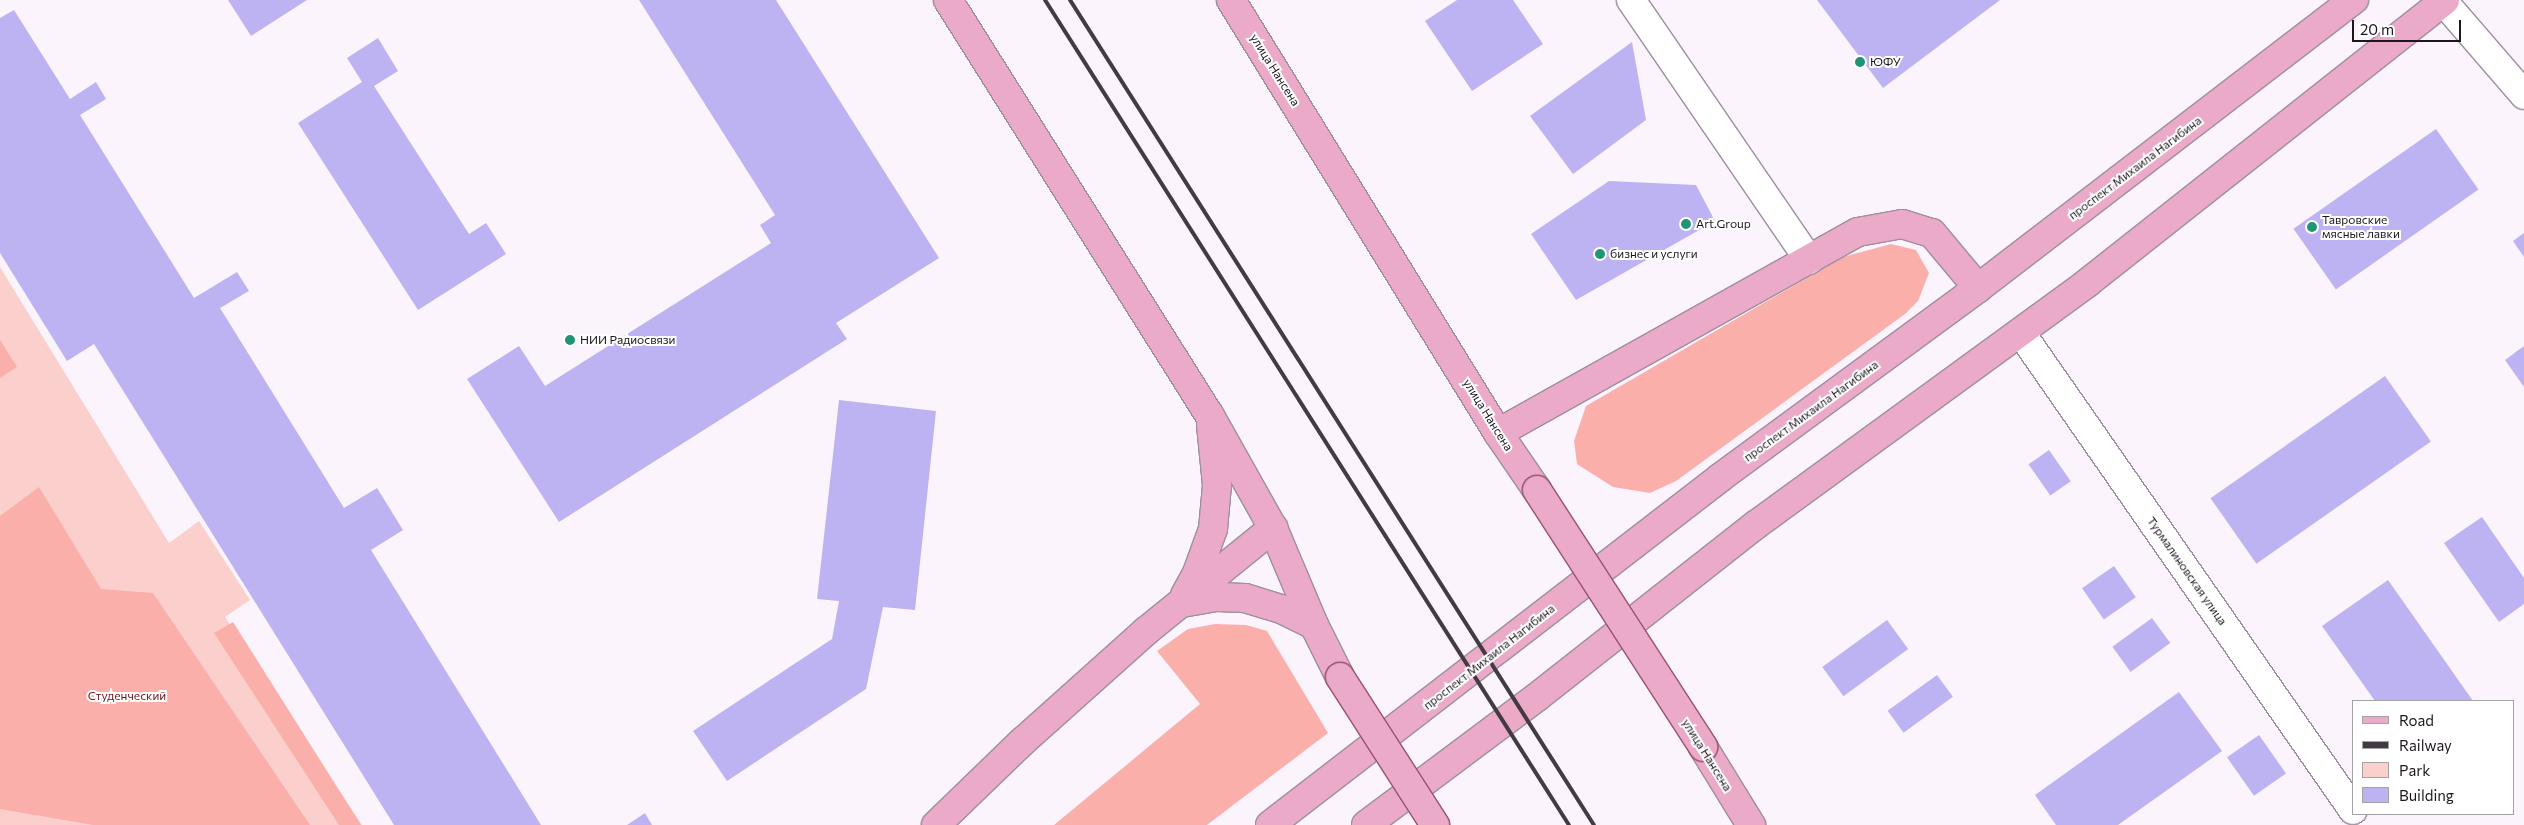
<!DOCTYPE html>
<html>
<head>
<meta charset="utf-8">
<style>
  body { margin:0 }
  #map { position:relative; width:2524px; height:825px; overflow:hidden; background:#fcf4fd; font-family:Commissioner,sans-serif }
  div>[style] { position:absolute }
  .green>* { inset:0; background:#fbcfcc }
  .forest>* { inset:0; background:#fbafab }
  .building>* { inset:0; background:#beb3f2; transform-origin:0 0 }
  .roads { filter:drop-shadow(1px 0 #9f8ea1) drop-shadow(-1px 0 #9f8ea1) drop-shadow(0 1px #9f8ea1) drop-shadow(0 -1px #9f8ea1) }
  .minor>* { height:28px; margin:-14px; padding:0 14px; transform-origin:14px; border-radius:14px; background:#fff }
  .major>* { height:28px; margin:-14px; padding:0 14px; transform-origin:14px; border-radius:14px; background:#ebaac8 }
  .rail>* { height:4px; margin:-2px; padding:0 2px; transform-origin:2px; border-radius:2px; background:#423b43 }
  .bridges { filter:drop-shadow(1px 0 #9a5274) drop-shadow(-1px 0 #9a5274) drop-shadow(0 1px #9a5274) drop-shadow(0 -1px #9a5274) }
  .major-bridge>* { height:28px; margin:-14px; padding:0 14px; transform-origin:14px; border-radius:14px; background:#ebaac8 }
  .dots>* { width:14px; height:14px; translate:-50% -50%; box-sizing:border-box; border:2px solid #fff; border-radius:50% }
  span { translate:-50% -50%; white-space:nowrap; text-align:center; line-height:1.15; -webkit-text-stroke:4px #fff; paint-order:stroke }
  .poi-label { font-size:12px; color:#1d161e }
  .left { translate:0 -50%; text-align:left }
  .street-label { font-size:12px; color:#1d161e }
  .park-label { font-size:12px; color:#66161a }
  .legend { position:absolute; left:2352px; top:700px; width:162px; height:115px; box-sizing:border-box; background:#fff; border:1px solid #a5a2a5; margin:0; padding:6px 9px; list-style:none; font-size:15px; color:#1d161e }
  .legend li { display:flex; align-items:center; gap:10px; height:25px }
  .legend b { width:25px; border:1px solid #a5a2a5 }
  .scale { position:absolute; left:2352px; top:20px; width:109px; height:22px; box-sizing:border-box; border:2px solid #1d161e; border-top:0; padding-left:6px; font-size:15px; line-height:18px; white-space:nowrap; color:#1d161e; -webkit-text-stroke:4px #fff; paint-order:stroke }
</style>
</head>
<body>
<div id="map">
  <div class="green">
    <i style="clip-path:polygon(0 267px,169px 543px,199px 521px,250px 600px,225px 617px,362px 825px,0 825px)"></i>
  </div>
  <div class="forest">
    <i style="clip-path:polygon(1891px 244px,1916px 250px,1929px 273px,1918px 301px,1905px 314px,1676px 481px,1650px 493px,1613px 487px,1577px 464px,1574px 441px,1586px 406px,1843px 257px)"></i>
    <i style="clip-path:polygon(0 340px,17px 367px,0 378px)"></i>
    <i style="clip-path:polygon(39px 487px,101px 589px,153px 593px,310px 825px,93px 825px,0 809px,0 516px)"></i>
    <i style="clip-path:polygon(233px 622px,361px 825px,339px 825px,214px 633px)"></i>
    <i style="clip-path:polygon(1215px 624px,1246px 625px,1267px 631px,1328px 733px,1207px 825px,1054px 825px,1200px 704px,1157px 651px,1188px 629px)"></i>
  </div>
  <div class="building">
    <i style="clip-path:polygon(228px 0,307px 0,251px 36px)"></i>
    <i style="clip-path:polygon(639px 0,776px 0,939px 258px,836px 323px,847px 339px,559px 522px,467px 379px,519px 346px,545px 386px,771px 243px,760px 225px,775px 215px)"></i>
    <i style="clip-path:polygon(1457px 0,1513px 0,1543px 44px,1472px 91px,1425px 21px)"></i>
    <i style="clip-path:polygon(1817px 0,2000px 0,1883px 88px)"></i>
    <i style="clip-path:polygon(14px 10px,70px 99px,96px 82px,106px 99px,80px 115px,194px 298px,237px 272px,249px 291px,220px 308px,344px 508px,377px 488px,403px 530px,371px 550px,541px 825px,394px 825px,94px 344px,67px 361px,0 253px,0 18px)"></i>
    <i style="clip-path:polygon(378px 38px,398px 71px,374px 86px,469px 234px,486px 223px,506px 254px,418px 310px,298px 123px,362px 82px,347px 58px)"></i>
    <i style="clip-path:polygon(1632px 42px,1646px 120px,1573px 174px,1530px 116px)"></i>
    <i style="left:2436px;top:129px;width:74px;height:174px;rotate:55deg"></i>
    <i style="clip-path:polygon(1609px 181px,1696px 185px,1715px 221px,1576px 300px,1531px 234px)"></i>
    <i style="clip-path:polygon(2524px 233px,2524px 257px,2513px 241px)"></i>
    <i style="clip-path:polygon(2524px 346px,2524px 387px,2505px 360px)"></i>
    <i style="left:2385px;top:376px;width:80px;height:213px;rotate:55deg"></i>
    <i style="clip-path:polygon(839px 400px,936px 411px,915px 610px,883px 607px,866px 689px,727px 781px,693px 731px,832px 639px,839px 601px,817px 599px)"></i>
    <i style="left:2049px;top:450px;width:38px;height:25px;rotate:55deg"></i>
    <i style="clip-path:polygon(2482px 517px,2524px 578px,2524px 604px,2499px 622px,2444px 543px)"></i>
    <i style="left:2114px;top:566px;width:38px;height:39px;rotate:55deg"></i>
    <i style="clip-path:polygon(2388px 580px,2473px 701px,2375px 701px,2322px 626px)"></i>
    <i style="left:2152px;top:618px;width:31px;height:49px;rotate:54deg"></i>
    <i style="left:1887px;top:620px;width:36px;height:80px;rotate:54deg"></i>
    <i style="left:1937px;top:675px;width:27px;height:61px;rotate:54deg"></i>
    <i style="clip-path:polygon(2179px 692px,2222px 751px,2118px 825px,2056px 825px,2035px 795px)"></i>
    <i style="left:2259px;top:735px;width:47px;height:39px;rotate:55deg"></i>
    <i style="clip-path:polygon(645px 813px,652px 825px,627px 825px)"></i>
  </div>
  <div class="roads">
    <div class="minor">
      <i style="left:1631px;top:0;width:315px;rotate:55.6deg"></i>
      <i style="left:2443px;top:1px;width:124px;rotate:49.2deg"></i>
      <i style="left:2021px;top:333px;width:581px;rotate:55.16deg"></i>
    </div>
    <div class="major">
      <i style="left:948px;top:0;width:489px;rotate:57.8deg"></i>
      <i style="left:1209px;top:414px;width:131px;rotate:60.7deg"></i>
      <i style="left:1273px;top:528px;width:105px;rotate:67.1deg"></i>
      <i style="left:1314px;top:625px;width:58px;rotate:63.4deg"></i>
      <i style="left:1231px;top:0;width:509px;rotate:58.34deg"></i>
      <i style="left:1498px;top:433px;width:69px;rotate:55.6deg"></i>
      <i style="left:1498px;top:433px;width:412px;rotate:-29.2deg"></i>
      <i style="left:1858px;top:232px;width:45px;rotate:-10.3deg"></i>
      <i style="left:1902px;top:224px;width:31px;rotate:17deg"></i>
      <i style="left:1932px;top:233px;width:72px;rotate:50.1deg"></i>
      <i style="left:1185px;top:595px;width:25px;rotate:-61deg"></i>
      <i style="left:1197px;top:573px;width:47px;rotate:-70deg"></i>
      <i style="left:1213px;top:529px;width:44px;rotate:-84.8deg"></i>
      <i style="left:1217px;top:485px;width:60px;rotate:-95.7deg"></i>
      <i style="left:1182px;top:603px;width:36px;rotate:-10deg"></i>
      <i style="left:1217px;top:597px;width:28px;rotate:2deg"></i>
      <i style="left:1245px;top:598px;width:38px;rotate:17deg"></i>
      <i style="left:1281px;top:609px;width:37px;rotate:26deg"></i>
      <i style="left:1703px;top:747px;width:92px;rotate:58.4deg"></i>
      <i style="left:936px;top:825px;width:120px;rotate:-44deg"></i>
      <i style="left:1022px;top:742px;width:166px;rotate:-41.8deg"></i>
      <i style="left:1146px;top:631px;width:164px;rotate:-39deg"></i>
      <i style="left:1270px;top:825px;width:570px;rotate:-37.65deg"></i>
      <i style="left:1721px;top:477px;width:319px;rotate:-36.3deg"></i>
      <i style="left:1978px;top:288px;width:474px;rotate:-37.5deg"></i>
      <i style="left:1366px;top:825px;width:214px;rotate:-36.8deg"></i>
      <i style="left:1537px;top:697px;width:280px;rotate:-38.2deg"></i>
      <i style="left:1757px;top:524px;width:409px;rotate:-36.1deg"></i>
      <i style="left:2087px;top:283px;width:456px;rotate:-38.3deg"></i>
    </div>
  </div>
  <div class="rail">
    <i style="left:1045px;top:0;width:977px;rotate:57.58deg"></i>
    <i style="left:1070px;top:0;width:977px;rotate:57.58deg"></i>
  </div>
  <div class="bridges">
    <div class="major-bridge">
      <i style="left:1537px;top:490px;width:306px;rotate:57.1deg"></i>
      <i style="left:1340px;top:677px;width:176px;rotate:57.3deg"></i>
    </div>
  </div>
  <div class="dots">
    <i style="left:1860px;top:62px;background:#209477"></i>
    <i style="left:1686px;top:224px;background:#209477"></i>
    <i style="left:2312px;top:227px;background:#209477"></i>
    <i style="left:1600px;top:254px;background:#209477"></i>
    <i style="left:570px;top:340px;background:#209477"></i>
  </div>
  <div class="poi-label">
    <span class="left" style="left:1870px;top:62px">ЮФУ</span>
    <span class="left" style="left:2322px;top:227px">Тавровские<br>мясные лавки</span>
    <span class="left" style="left:1696px;top:224px">Art.Group</span>
    <span class="left" style="left:1610px;top:254px">бизнес и услуги</span>
    <span class="left" style="left:580px;top:340px">НИИ Радиосвязи</span>
  </div>
  <div class="street-label">
    <span style="left:1275px;top:70px;rotate:58deg">улица Нансена</span>
    <span style="left:2135px;top:168px;rotate:-37deg">проспект Михаила Нагибина</span>
    <span style="left:1811px;top:411px;rotate:-36deg">проспект Михаила Нагибина</span>
    <span style="left:1488px;top:415px;rotate:58deg">улица Нансена</span>
    <span style="left:2187px;top:571px;rotate:55deg">Турмалиновская улица</span>
    <span style="left:1489px;top:657px;rotate:-38deg">проспект Михаила Нагибина</span>
    <span style="left:1707px;top:755px;rotate:58deg">улица Нансена</span>
  </div>
  <div class="park-label">
    <span style="left:127px;top:696px">Студенческий</span>
  </div>
  <ul class="legend">
  <li><b style="height:6px;background:#ebaac8"></b>Road</li>
  <li><b style="height:6px;background:#423b43"></b>Railway</li>
  <li><b style="height:14px;background:#fbcfcc"></b>Park</li>
  <li><b style="height:14px;background:#beb3f2"></b>Building</li>
  </ul>
  <div class="scale">20 m</div>
</div>
</body>
</html>
